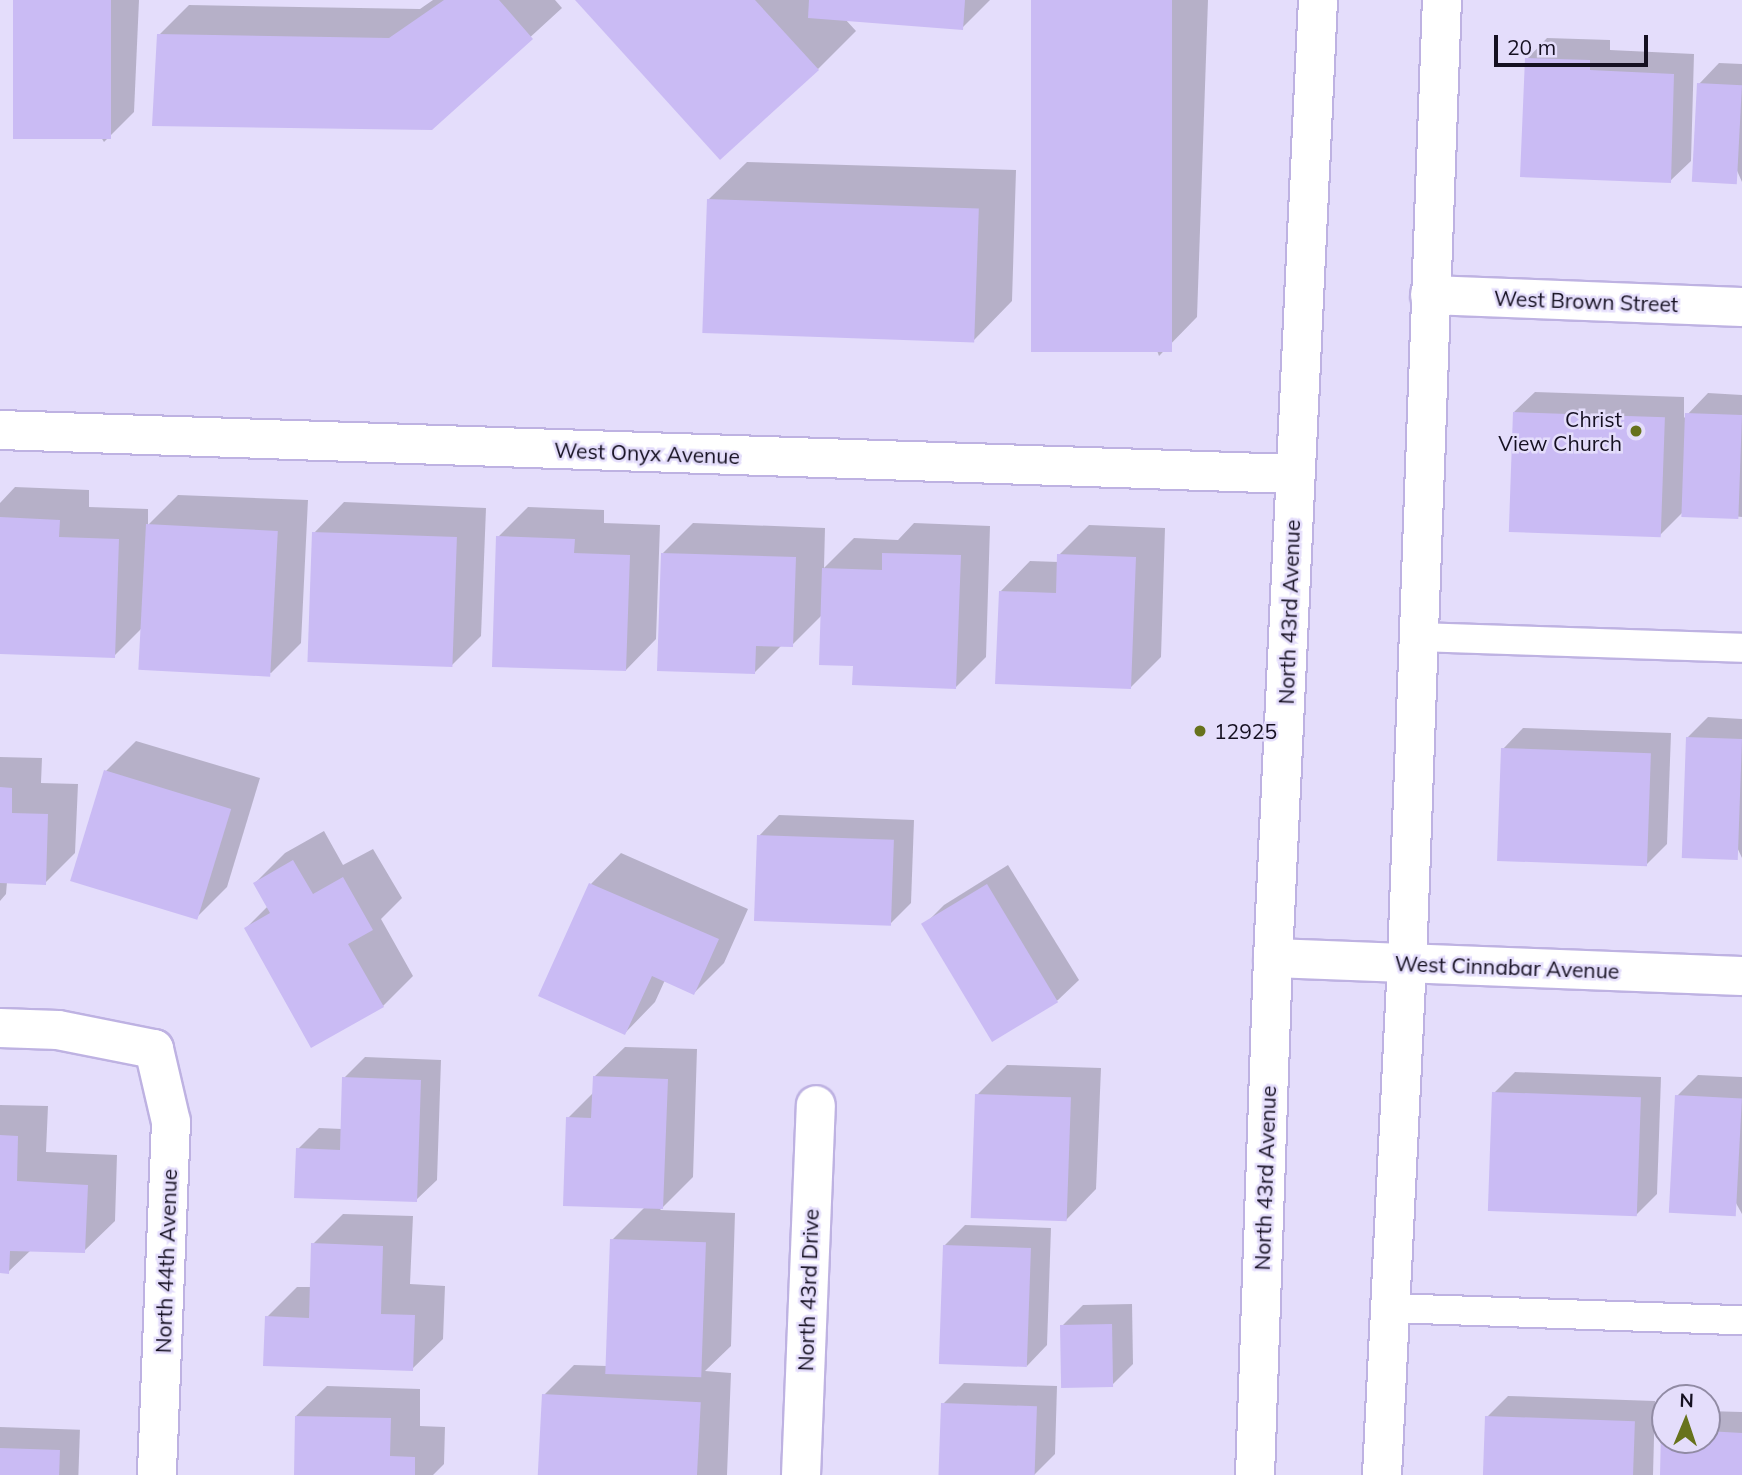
<!DOCTYPE html>
<html>
<head>
<meta charset="utf-8">
<style>
  body { margin:0 }
  #map { position:relative; width:1742px; height:1475px; overflow:hidden; background:#e4ddfb; font-family:Mulish,sans-serif }
  div>[style] { position:absolute }
  .shadow>* { inset:0; background:#0003; transform-origin:0 0 }
  .building>* { inset:0; background:#cabbf4; transform-origin:0 0 }
  .roads { filter:drop-shadow(2px 0 #beb2e2) drop-shadow(-2px 0 #beb2e2) drop-shadow(0 2px #beb2e2) drop-shadow(0 -2px #beb2e2) }
  .service>* { height:28px; margin:-14px; padding:0 14px; transform-origin:14px; border-radius:14px; background:#fff }
  .minor>* { height:38px; margin:-19px; padding:0 19px; transform-origin:19px; border-radius:19px; background:#fff }
  .secondary>* { height:38px; margin:-19px; padding:0 19px; transform-origin:19px; border-radius:19px; background:#fff }
  .dots>* { width:19px; height:19px; translate:-50% -50%; box-sizing:border-box; border:4px solid #e4ddfb; border-radius:50% }
  span { translate:-50% -50%; white-space:nowrap; text-align:center; line-height:1.15; -webkit-text-stroke:5px #e4ddfb; paint-order:stroke }
  .street-label { font-size:21px; color:#151021 }
  .poi-label { font-size:21px; color:#151021 }
  .right { translate:-100% -50%; text-align:right }
  .left { translate:0 -50%; text-align:left }
  .north { position:absolute; left:1651px; top:1384px; width:70px; height:70px; box-sizing:border-box; background:#e4ddfb; border:2px solid #918ba4; border-radius:50%; rotate:2deg; font-size:19px; font-weight:700; line-height:28px; text-align:center; color:#151021 }
  .north::after { content:''; display:block; margin:auto; width:24px; height:32px; background:#67721c; clip-path:polygon(50% 0,100% 100%,50% 72%,0 100%) }
  .scale { position:absolute; left:1494px; top:35px; width:154px; height:32px; box-sizing:border-box; border:4px solid #151021; border-top:0; padding-left:9px; font-size:21px; line-height:24px; white-space:nowrap; color:#151021; -webkit-text-stroke:5px #e4ddfb; paint-order:stroke }
</style>
</head>
<body>
<div id="map">
  <div class="shadow">
    <i style="clip-path:polygon(15px 0,139px 0,134px 112px,104px 142px)"></i>
    <i style="clip-path:polygon(433px 0,555px 0,562px 8px,431px 128px,159px 35px,189px 5px,420px 9px)"></i>
    <i style="clip-path:polygon(577px 0,990px 0,962px 28px,845px 19px,856px 31px,818px 69px)"></i>
    <i style="clip-path:polygon(1033px 0,1208px 0,1197px 317px,1159px 356px)"></i>
    <i style="clip-path:polygon(1547px 38px,1610px 40px,1610px 50px,1694px 54px,1691px 161px,1670px 181px,1527px 59px)"></i>
    <i style="clip-path:polygon(1719px 63px,1742px 64px,1742px 182px,1699px 84px)"></i>
    <i style="clip-path:polygon(747px 162px,1016px 170px,1012px 301px,974px 340px,708px 200px)"></i>
    <i style="clip-path:polygon(1535px 392px,1684px 397px,1684px 418px,1708px 393px,1742px 395px,1742px 517px,1684px 511px,1660px 535px,1514px 412px)"></i>
    <i style="clip-path:polygon(15px 487px,89px 490px,89px 507px,148px 509px,148px 525px,178px 495px,308px 500px,301px 643px,271px 673px,143px 627px,114px 656px,0 652px,0 503px)"></i>
    <i style="clip-path:polygon(344px 502px,486px 508px,481px 636px,451px 666px,314px 533px)"></i>
    <i style="clip-path:polygon(528px 507px,604px 510px,604px 523px,660px 525px,656px 639px,626px 670px,498px 537px)"></i>
    <i style="clip-path:polygon(693px 523px,825px 528px,824px 568px,854px 538px,898px 540px,914px 523px,990px 526px,986px 657px,956px 687px,855px 665px,822px 615px,792px 645px,782px 645px,755px 672px,663px 553px)"></i>
    <i style="clip-path:polygon(1089px 525px,1165px 528px,1161px 657px,1131px 687px,1000px 592px,1030px 561px,1059px 562px,1059px 555px)"></i>
    <i style="clip-path:polygon(1708px 717px,1742px 719px,1742px 858px,1687px 738px)"></i>
    <i style="clip-path:polygon(1523px 728px,1671px 733px,1667px 844px,1646px 865px,1503px 749px)"></i>
    <i style="clip-path:polygon(136px 741px,260px 778px,227px 887px,197px 917px,106px 771px)"></i>
    <i style="clip-path:polygon(0 757px,42px 758px,41px 783px,78px 784px,75px 853px,45px 883px,7px 882px,6px 894px,0 901px)"></i>
    <i style="clip-path:polygon(779px 815px,914px 820px,911px 903px,890px 924px,759px 836px)"></i>
    <i style="clip-path:polygon(324px 831px,343px 865px,373px 849px,402px 898px,381px 919px,413px 976px,383px 1006px,246px 928px,268px 906px,255px 883px,285px 853px)"></i>
    <i style="clip-path:polygon(621px 853px,748px 909px,724px 963px,694px 993px,665px 980px,655px 1002px,625px 1033px,540px 996px,591px 884px)"></i>
    <i style="clip-path:polygon(1008px 865px,1079px 980px,1058px 1000px,995px 1039px,924px 925px,944px 905px)"></i>
    <i style="clip-path:polygon(625px 1047px,697px 1049px,693px 1177px,660px 1210px,735px 1213px,731px 1346px,705px 1371px,731px 1373px,727px 1475px,540px 1475px,544px 1395px,574px 1365px,607px 1366px,612px 1240px,645px 1207px,568px 1118px,594px 1092px,594px 1077px)"></i>
    <i style="clip-path:polygon(365px 1057px,441px 1060px,437px 1180px,416px 1200px,298px 1149px,319px 1128px,342px 1129px,344px 1078px)"></i>
    <i style="clip-path:polygon(1007px 1065px,1101px 1068px,1096px 1189px,1066px 1220px,977px 1095px)"></i>
    <i style="clip-path:polygon(1515px 1072px,1661px 1077px,1657px 1194px,1636px 1215px,1494px 1093px)"></i>
    <i style="clip-path:polygon(1698px 1075px,1742px 1077px,1742px 1214px,1677px 1096px)"></i>
    <i style="clip-path:polygon(0 1105px,48px 1106px,46px 1152px,117px 1155px,115px 1221px,84px 1251px,31px 1250px,8px 1272px,0 1271px)"></i>
    <i style="clip-path:polygon(343px 1214px,413px 1216px,410px 1284px,445px 1286px,443px 1339px,412px 1369px,267px 1317px,297px 1287px,312px 1287px,313px 1244px)"></i>
    <i style="clip-path:polygon(965px 1225px,1051px 1228px,1047px 1345px,1027px 1366px,944px 1246px)"></i>
    <i style="clip-path:polygon(1132px 1304px,1133px 1364px,1112px 1385px,1062px 1326px,1083px 1305px)"></i>
    <i style="clip-path:polygon(964px 1383px,1057px 1386px,1055px 1454px,1034px 1475px,941px 1475px,943px 1404px)"></i>
    <i style="clip-path:polygon(327px 1386px,420px 1389px,420px 1426px,445px 1427px,444px 1464px,433px 1475px,295px 1475px,296px 1416px)"></i>
    <i style="clip-path:polygon(1508px 1396px,1655px 1401px,1653px 1475px,1485px 1475px,1487px 1417px)"></i>
    <i style="clip-path:polygon(1707px 1411px,1742px 1412px,1742px 1475px,1662px 1475px,1663px 1431px,1665px 1440px,1707px 1440px)"></i>
    <i style="left:0;top:1427px;width:80px;height:48px;rotate:2deg"></i>
  </div>
  <div class="building">
    <i style="left:13px;top:0;width:98px;height:139px"></i>
    <i style="clip-path:polygon(444px 0,499px 0,533px 39px,432px 130px,152px 126px,157px 34px,389px 38px)"></i>
    <i style="clip-path:polygon(575px 0,755px 0,819px 70px,720px 160px)"></i>
    <i style="clip-path:polygon(809px 0,965px 0,963px 30px,808px 18px)"></i>
    <i style="left:1031px;top:0;width:141px;height:352px"></i>
    <i style="clip-path:polygon(1525px 58px,1590px 60px,1590px 70px,1674px 74px,1671px 183px,1520px 177px)"></i>
    <i style="left:1697px;top:83px;width:45px;height:99px;rotate:3deg"></i>
    <i style="left:707px;top:199px;width:272px;height:134px;rotate:2deg"></i>
    <i style="left:1513px;top:412px;width:152px;height:120px;rotate:2deg"></i>
    <i style="left:1685px;top:413px;width:57px;height:104px;rotate:2deg"></i>
    <i style="clip-path:polygon(0 517px,60px 520px,59px 537px,119px 539px,115px 658px,0 654px)"></i>
    <i style="left:146px;top:524px;width:132px;height:146px;rotate:3deg"></i>
    <i style="left:312px;top:532px;width:145px;height:130px;rotate:2deg"></i>
    <i style="clip-path:polygon(496px 536px,575px 539px,574px 553px,630px 555px,626px 671px,492px 667px)"></i>
    <i style="clip-path:polygon(661px 553px,796px 557px,793px 647px,756px 646px,755px 674px,657px 671px)"></i>
    <i style="clip-path:polygon(882px 553px,961px 555px,956px 689px,852px 685px,853px 666px,819px 665px,822px 568px,882px 570px)"></i>
    <i style="clip-path:polygon(1057px 554px,1136px 557px,1131px 689px,995px 684px,999px 591px,1056px 593px)"></i>
    <i style="left:1686px;top:737px;width:56px;height:121px;rotate:2deg"></i>
    <i style="left:1501px;top:748px;width:150px;height:113px;rotate:2deg"></i>
    <i style="left:104px;top:770px;width:133px;height:116px;rotate:17deg"></i>
    <i style="clip-path:polygon(0 787px,12px 788px,12px 813px,48px 814px,46px 885px,0 883px)"></i>
    <i style="left:757px;top:835px;width:137px;height:86px;rotate:2deg"></i>
    <i style="clip-path:polygon(293px 860px,313px 894px,343px 877px,373px 930px,348px 944px,384px 1007px,311px 1048px,244px 928px,270px 913px,253px 883px)"></i>
    <i style="clip-path:polygon(589px 883px,719px 939px,694px 995px,652px 976px,625px 1035px,538px 996px)"></i>
    <i style="left:987px;top:884px;width:138px;height:77px;rotate:59deg"></i>
    <i style="clip-path:polygon(593px 1076px,668px 1079px,663px 1209px,563px 1206px,566px 1117px,591px 1118px)"></i>
    <i style="clip-path:polygon(342px 1077px,421px 1080px,417px 1202px,294px 1198px,296px 1148px,340px 1150px)"></i>
    <i style="left:1492px;top:1092px;width:149px;height:119px;rotate:2deg"></i>
    <i style="left:975px;top:1094px;width:96px;height:124px;rotate:2deg"></i>
    <i style="left:1675px;top:1095px;width:67px;height:118px;rotate:3deg"></i>
    <i style="clip-path:polygon(0 1135px,18px 1136px,17px 1181px,88px 1185px,85px 1253px,10px 1251px,9px 1274px,0 1273px)"></i>
    <i style="left:610px;top:1239px;width:96px;height:135px;rotate:2deg"></i>
    <i style="clip-path:polygon(311px 1243px,383px 1246px,381px 1314px,415px 1315px,413px 1371px,263px 1366px,265px 1316px,309px 1318px)"></i>
    <i style="left:943px;top:1245px;width:88px;height:119px;rotate:2deg"></i>
    <i style="left:1112px;top:1324px;width:63px;height:52px;rotate:89deg"></i>
    <i style="left:542px;top:1394px;width:159px;height:81px;rotate:3deg"></i>
    <i style="left:941px;top:1403px;width:96px;height:72px;rotate:2deg"></i>
    <i style="clip-path:polygon(295px 1416px,391px 1418px,390px 1456px,415px 1457px,415px 1475px,294px 1475px)"></i>
    <i style="left:1485px;top:1416px;width:150px;height:59px;rotate:2deg"></i>
    <i style="clip-path:polygon(1661px 1430px,1665px 1440px,1707px 1440px,1707px 1431px,1742px 1433px,1742px 1475px,1660px 1475px)"></i>
    <i style="left:0;top:1448px;width:60px;height:27px;rotate:2deg"></i>
  </div>
  <div class="roads">
    <div class="service">
      <i style="left:1417px;top:637px;width:325px;rotate:1.9deg"></i>
      <i style="left:1390px;top:1308px;width:352px;rotate:2deg"></i>
    </div>
    <div class="minor">
      <i style="left:1430px;top:295px;width:312px;rotate:2.2deg"></i>
      <i style="left:0;top:430px;width:1296px;rotate:1.95deg"></i>
      <i style="left:1273px;top:958px;width:469px;rotate:2.2deg"></i>
      <i style="left:0;top:1028px;width:58px;rotate:2deg"></i>
      <i style="left:58px;top:1030px;width:98px;rotate:11.2deg"></i>
      <i style="left:154px;top:1049px;width:75px;rotate:76.9deg"></i>
      <i style="left:171px;top:1122px;width:353px;rotate:92.3deg"></i>
      <i style="left:801px;top:1475px;width:370px;rotate:-87.7deg"></i>
      <i style="left:1382px;top:1475px;width:514px;rotate:-87.21deg"></i>
      <i style="left:1407px;top:962px;width:963px;rotate:-87.92deg"></i>
    </div>
    <div class="secondary">
      <i style="left:1255px;top:1475px;width:517px;rotate:-88.01deg"></i>
      <i style="left:1273px;top:958px;width:959px;rotate:-87.31deg"></i>
    </div>
  </div>
  <div class="dots">
    <i style="left:1636px;top:431px;background:#67721c"></i>
    <i style="left:1200px;top:731px;background:#67721c"></i>
  </div>
  <div class="street-label">
    <span style="left:1586px;top:301px;rotate:2deg">West Brown Street</span>
    <span style="left:647px;top:453px;rotate:2deg">West Onyx Avenue</span>
    <span style="left:1289px;top:612px;rotate:-88deg">North 43rd Avenue</span>
    <span style="left:1507px;top:967px;rotate:2deg">West Cinnabar Avenue</span>
    <span style="left:1265px;top:1178px;rotate:-88deg">North 43rd Avenue</span>
    <span style="left:166px;top:1261px;rotate:-88deg">North 44th Avenue</span>
    <span style="left:808px;top:1290px;rotate:-88deg">North 43rd Drive</span>
  </div>
  <div class="poi-label">
    <span class="right" style="left:1622px;top:431px">Christ<br>View Church</span>
    <span class="left" style="left:1214px;top:731px">12925</span>
  </div>
  <div class="north">N</div>
  <div class="scale">20 m</div>
</div>
</body>
</html>
